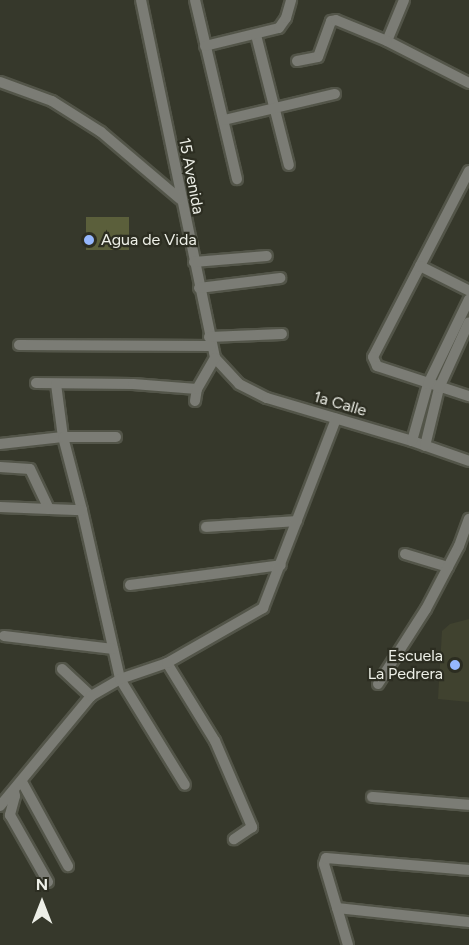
<!DOCTYPE html>
<html>
<head>
<meta charset="utf-8">
<style>
  body { margin:0 }
  #map { position:relative; width:469px; height:945px; overflow:hidden; background:#36382b; font-family:Figtree,sans-serif }
  div>[style] { position:absolute }
  .built>* { inset:0; background:#40422f }
  .building>* { inset:0; background:#5b5f3b; transform-origin:0 0 }
  .roads { filter:drop-shadow(2px 0 #535549) drop-shadow(-2px 0 #535549) drop-shadow(0 2px #535549) drop-shadow(0 -2px #535549) }
  .minor>* { height:10px; margin:-5px; padding:0 5px; transform-origin:5px; border-radius:5px; background:#7b7c75 }
  .dots>* { width:16px; height:16px; translate:-50% -50%; box-sizing:border-box; border:3px solid #2c2d21; border-radius:50% }
  span { translate:-50% -50%; white-space:nowrap; text-align:center; line-height:1.15; -webkit-text-stroke:4.5px #2c2d21; paint-order:stroke }
  .street-label { font-size:16px; color:#edefe7 }
  .poi-label { font-size:16px; color:#edefe7 }
  .left { translate:0 -50%; text-align:left }
  .right { translate:-100% -50%; text-align:right }
  .north { position:absolute; left:12px; top:873px; width:60px; height:60px; -webkit-text-stroke:4px #2c2d21; paint-order:stroke; rotate:0deg; font-size:16px; font-weight:700; line-height:24px; text-align:center; color:#edefe7 }
  .north::after { content:''; display:block; margin:auto; width:21px; height:27px; background:#edefe7; clip-path:polygon(50% 0,100% 100%,50% 72%,0 100%) }
</style>
</head>
<body>
<div id="map">
  <div class="built">
    <i style="clip-path:polygon(469px 619px,469px 702px,438px 699px,442px 631px,450px 624px)"></i>
  </div>
  <div class="building">
    <i style="left:129px;top:217px;width:33px;height:43px;rotate:90deg"></i>
  </div>
  <div class="roads">
    <div class="minor">
      <i style="left:141px;top:0;width:366px;rotate:78.3deg"></i>
      <i style="left:215px;top:358px;width:35px;rotate:47deg"></i>
      <i style="left:239px;top:384px;width:31px;rotate:27deg"></i>
      <i style="left:267px;top:398px;width:151px;rotate:16.5deg"></i>
      <i style="left:412px;top:441px;width:60px;rotate:19.3deg"></i>
      <i style="left:195px;top:0;width:184px;rotate:76.8deg"></i>
      <i style="left:404px;top:0;width:44px;rotate:112.5deg"></i>
      <i style="left:387px;top:41px;width:92px;rotate:27.1deg"></i>
      <i style="left:256px;top:35px;width:134px;rotate:75.8deg"></i>
      <i style="left:205px;top:46px;width:76px;rotate:-13.7deg"></i>
      <i style="left:279px;top:28px;width:12px;rotate:-55deg"></i>
      <i style="left:286px;top:18px;width:19px;rotate:-74deg"></i>
      <i style="left:297px;top:61px;width:21px;rotate:-11deg"></i>
      <i style="left:318px;top:57px;width:38px;rotate:-70deg"></i>
      <i style="left:331px;top:21px;width:5px;rotate:-11deg"></i>
      <i style="left:336px;top:20px;width:55px;rotate:22.4deg"></i>
      <i style="left:0;top:82px;width:55px;rotate:20.1deg"></i>
      <i style="left:52px;top:101px;width:58px;rotate:32.3deg"></i>
      <i style="left:101px;top:132px;width:104px;rotate:40.3deg"></i>
      <i style="left:224px;top:120px;width:114px;rotate:-13.2deg"></i>
      <i style="left:469px;top:171px;width:209px;rotate:117.3deg"></i>
      <i style="left:373px;top:357px;width:10px;rotate:66deg"></i>
      <i style="left:377px;top:366px;width:97px;rotate:18.1deg"></i>
      <i style="left:194px;top:262px;width:73px;rotate:-4.7deg"></i>
      <i style="left:420px;top:266px;width:54px;rotate:26.6deg"></i>
      <i style="left:199px;top:288px;width:82px;rotate:-7deg"></i>
      <i style="left:209px;top:337px;width:73px;rotate:-2.4deg"></i>
      <i style="left:19px;top:345px;width:192px;rotate:0.3deg"></i>
      <i style="left:36px;top:383px;width:97px;rotate:0.6deg"></i>
      <i style="left:133px;top:384px;width:64px;rotate:4.5deg"></i>
      <i style="left:56px;top:384px;width:53px;rotate:82.5deg"></i>
      <i style="left:63px;top:437px;width:75px;rotate:75.4deg"></i>
      <i style="left:82px;top:510px;width:173px;rotate:77.3deg"></i>
      <i style="left:120px;top:679px;width:124px;rotate:58.5deg"></i>
      <i style="left:195px;top:401px;width:12px;rotate:-81deg"></i>
      <i style="left:197px;top:389px;width:36px;rotate:-60deg"></i>
      <i style="left:412px;top:441px;width:59px;rotate:-74.3deg"></i>
      <i style="left:428px;top:384px;width:94px;rotate:-64.2deg"></i>
      <i style="left:0;top:444px;width:63px;rotate:-6.3deg"></i>
      <i style="left:63px;top:437px;width:53px"></i>
      <i style="left:425px;top:446px;width:60px;rotate:-76.4deg"></i>
      <i style="left:439px;top:388px;width:72px;rotate:-65.6deg"></i>
      <i style="left:0;top:467px;width:30px;rotate:4deg"></i>
      <i style="left:30px;top:469px;width:44px;rotate:64.6deg"></i>
      <i style="left:49px;top:509px;width:33px;rotate:2deg"></i>
      <i style="left:0;top:507px;width:49px;rotate:2.3deg"></i>
      <i style="left:206px;top:527px;width:91px;rotate:-3.8deg"></i>
      <i style="left:405px;top:554px;width:45px;rotate:16.8deg"></i>
      <i style="left:130px;top:585px;width:152px;rotate:-7.5deg"></i>
      <i style="left:4px;top:636px;width:110px;rotate:6.8deg"></i>
      <i style="left:167px;top:663px;width:92px;rotate:58.4deg"></i>
      <i style="left:215px;top:741px;width:94px;rotate:66.7deg"></i>
      <i style="left:252px;top:827px;width:22px;rotate:146deg"></i>
      <i style="left:62px;top:669px;width:40px;rotate:43deg"></i>
      <i style="left:378px;top:684px;width:89px;rotate:-57.4deg"></i>
      <i style="left:426px;top:609px;width:71px;rotate:-62.4deg"></i>
      <i style="left:459px;top:546px;width:29px;rotate:-70deg"></i>
      <i style="left:22px;top:782px;width:96px;rotate:61.3deg"></i>
      <i style="left:14px;top:791px;width:5px;rotate:79deg"></i>
      <i style="left:15px;top:796px;width:20px;rotate:105deg"></i>
      <i style="left:10px;top:815px;width:77px;rotate:60.4deg"></i>
      <i style="left:372px;top:797px;width:97px;rotate:4.7deg"></i>
      <i style="left:0;top:806px;width:143px;rotate:-50.4deg"></i>
      <i style="left:91px;top:696px;width:34px;rotate:-30deg"></i>
      <i style="left:120px;top:679px;width:50px;rotate:-18.8deg"></i>
      <i style="left:167px;top:663px;width:111px;rotate:-29.8deg"></i>
      <i style="left:263px;top:608px;width:203px;rotate:-68.9deg"></i>
      <i style="left:337px;top:908px;width:133px;rotate:6.1deg"></i>
      <i style="left:348px;top:945px;width:84px;rotate:-106.5deg"></i>
      <i style="left:324px;top:864px;width:6px;rotate:-72deg"></i>
      <i style="left:326px;top:858px;width:144px;rotate:4.8deg"></i>
    </div>
  </div>
  <div class="dots">
    <i style="left:89px;top:240px;background:#95b7fd"></i>
    <i style="left:455px;top:665px;background:#95b7fd"></i>
  </div>
  <div class="street-label">
    <span style="left:191px;top:176px;rotate:79deg">15 Avenida</span>
    <span style="left:340px;top:404px;rotate:16deg">1a Calle</span>
  </div>
  <div class="poi-label">
    <span class="left" style="left:101px;top:240px">Agua de Vida</span>
    <span class="right" style="left:443px;top:665px">Escuela<br>La Pedrera</span>
  </div>
  <div class="north">N</div>
</div>
</body>
</html>
